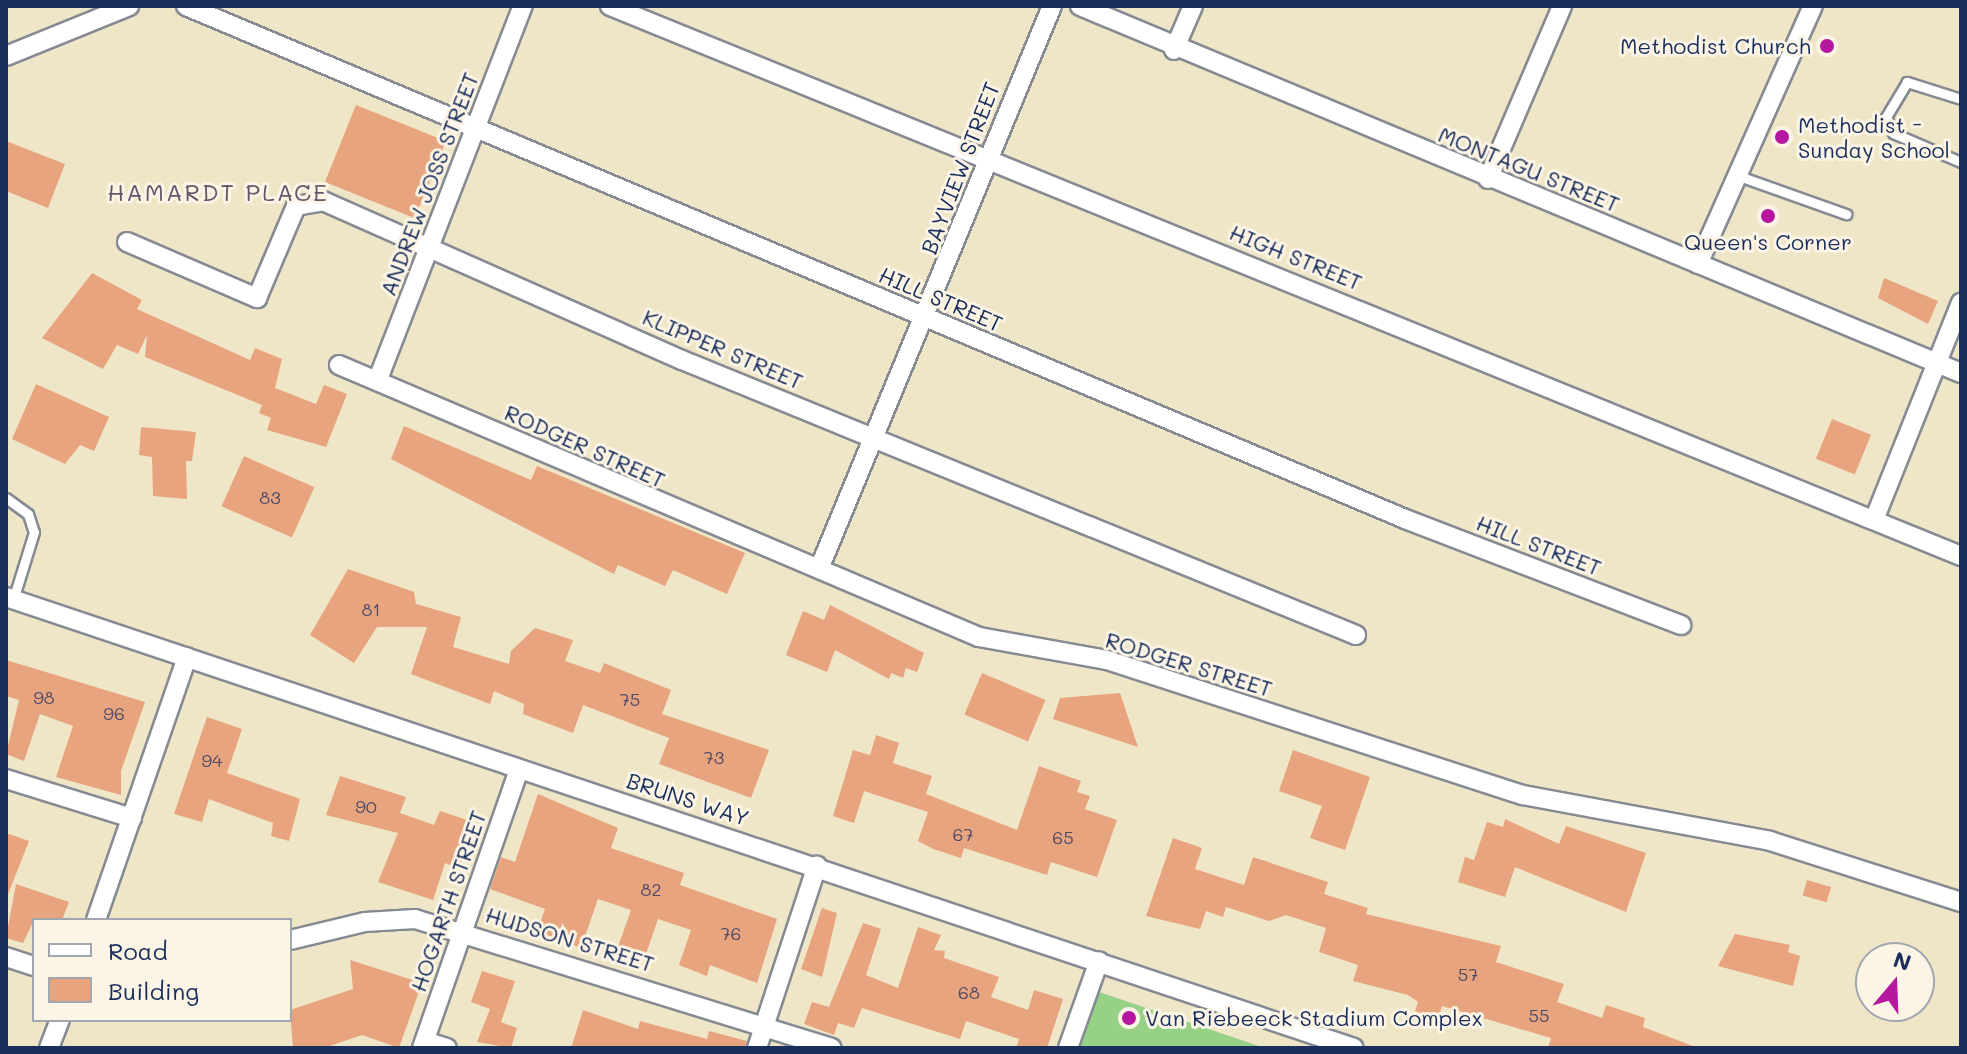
<!DOCTYPE html>
<html>
<head>
<meta charset="utf-8">
<style>
  body { margin:0 }
  #map { position:relative; width:1967px; height:1054px; overflow:hidden; background:#efe6c8; font-family:Mali,sans-serif }
  div>[style] { position:absolute }
  .green>* { inset:0; background:#96d186 }
  .building>* { inset:0; background:#e8a47e; transform-origin:0 0 }
  .roads { filter:drop-shadow(2px 0 #858a93) drop-shadow(-2px 0 #858a93) drop-shadow(0 2px #858a93) drop-shadow(0 -2px #858a93) }
  .lane>* { height:9px; margin:-4.5px; padding:0 4.5px; transform-origin:4.5px; border-radius:4.5px; background:#fff }
  .street>* { height:18px; margin:-9px; padding:0 9px; transform-origin:9px; border-radius:9px; background:#fff }
  .dots>* { width:22px; height:22px; translate:-50% -50%; box-sizing:border-box; border:4px solid #fcf5e5; border-radius:50% }
  span { translate:-50% -50%; white-space:nowrap; text-align:center; line-height:1.15; -webkit-text-stroke:6px #fcf5e5; paint-order:stroke }
  .number-label { font-size:18px; color:#4e4c66 }
  .number-label span { -webkit-text-stroke-width:0 }
  .poi-label { font-size:22px; color:#1b2f5e }
  .right { translate:-100% -50%; text-align:right }
  .left { translate:0 -50%; text-align:left }
  .street-label { font-size:22px; color:#1b2f5e }
  .neighbourhood-label { font-size:24px; color:#635869; letter-spacing:2px }
  .frame { position:absolute; inset:0; border:8px solid #1b2f5e; pointer-events:none }
  .legend { position:absolute; left:32px; top:918px; width:260px; height:104px; box-sizing:border-box; background:#fcf5e5; border:2px solid #a2a6af; margin:0; padding:10px 14px; list-style:none; font-size:24px; color:#1b2f5e }
  .legend li { display:flex; align-items:center; gap:16px; height:40px }
  .legend b { width:40px; border:2px solid #a2a6af }
  .north { position:absolute; left:1855px; top:942px; width:80px; height:80px; box-sizing:border-box; background:#fcf5e5; border:2px solid #a2a6af; border-radius:50%; rotate:19deg; font-size:22px; font-weight:700; line-height:32px; text-align:center; color:#1b2f5e }
  .north::after { content:''; display:block; margin:auto; width:28px; height:36px; background:#b5179e; clip-path:polygon(50% 0,100% 100%,50% 72%,0 100%) }
</style>
</head>
<body>
<div id="map">
  <div class="green">
    <i style="clip-path:polygon(1090px 989px,1265px 1048px,1070px 1048px)"></i>
  </div>
  <div class="building">
    <i style="left:356px;top:105px;width:97px;height:83px;rotate:22deg"></i>
    <i style="clip-path:polygon(6px 141px,65px 164px,48px 208px,6px 191px)"></i>
    <i style="clip-path:polygon(92px 273px,142px 300px,137px 309px,250px 360px,255px 348px,282px 359px,275px 388px,316px 404px,324px 385px,347px 394px,326px 447px,267px 430px,271px 418px,259px 413px,262px 405px,145px 357px,147px 335px,138px 354px,117px 345px,103px 369px,42px 338px)"></i>
    <i style="clip-path:polygon(1884px 278px,1938px 301px,1928px 324px,1878px 298px)"></i>
    <i style="clip-path:polygon(36px 384px,109px 417px,94px 451px,80px 445px,65px 464px,12px 439px)"></i>
    <i style="left:1832px;top:419px;width:42px;height:43px;rotate:22deg"></i>
    <i style="clip-path:polygon(404px 426px,531px 480px,537px 466px,745px 553px,727px 594px,673px 570px,665px 586px,618px 565px,614px 574px,391px 459px)"></i>
    <i style="clip-path:polygon(141px 427px,196px 432px,192px 461px,186px 461px,187px 499px,153px 496px,152px 457px,139px 455px)"></i>
    <i style="left:244px;top:456px;width:77px;height:55px;rotate:24deg"></i>
    <i style="clip-path:polygon(348px 569px,414px 592px,416px 604px,461px 617px,453px 647px,509px 664px,511px 651px,535px 628px,573px 640px,565px 661px,600px 673px,604px 663px,671px 690px,662px 714px,769px 750px,751px 798px,659px 764px,669px 738px,583px 705px,573px 733px,523px 714px,524px 704px,494px 691px,490px 704px,411px 674px,427px 627px,377px 627px,354px 663px,310px 635px)"></i>
    <i style="clip-path:polygon(830px 605px,924px 653px,917px 672px,906px 668px,903px 678px,891px 673px,889px 679px,835px 650px,827px 672px,786px 655px,803px 611px,824px 620px)"></i>
    <i style="clip-path:polygon(6px 660px,145px 702px,121px 771px,121px 795px,56px 777px,73px 726px,40px 714px,24px 761px,6px 754px,19px 700px,6px 696px)"></i>
    <i style="left:982px;top:673px;width:69px;height:45px;rotate:23deg"></i>
    <i style="clip-path:polygon(1120px 693px,1138px 747px,1053px 719px,1060px 698px)"></i>
    <i style="clip-path:polygon(207px 717px,242px 729px,227px 773px,300px 799px,289px 841px,271px 836px,273px 823px,209px 799px,202px 822px,174px 814px)"></i>
    <i style="clip-path:polygon(876px 735px,899px 743px,893px 763px,932px 776px,926px 794px,1017px 830px,1039px 766px,1081px 781px,1077px 792px,1090px 796px,1085px 809px,1117px 820px,1097px 877px,1051px 862px,1047px 875px,964px 848px,961px 858px,933px 849px,918px 841px,928px 812px,864px 791px,854px 823px,833px 816px,853px 750px,870px 755px)"></i>
    <i style="clip-path:polygon(1293px 750px,1370px 777px,1345px 850px,1310px 838px,1322px 806px,1279px 791px)"></i>
    <i style="clip-path:polygon(340px 776px,406px 797px,400px 813px,434px 825px,440px 811px,470px 821px,459px 869px,445px 863px,433px 900px,378px 882px,398px 833px,326px 815px)"></i>
    <i style="clip-path:polygon(538px 794px,618px 828px,611px 848px,684px 873px,680px 885px,777px 919px,757px 983px,710px 965px,707px 976px,679px 965px,691px 930px,658px 919px,645px 957px,618px 947px,631px 910px,598px 899px,581px 948px,537px 931px,545px 909px,490px 889px,501px 857px,515px 862px)"></i>
    <i style="clip-path:polygon(1505px 819px,1559px 844px,1566px 826px,1646px 853px,1626px 912px,1515px 867px,1505px 897px,1458px 882px,1465px 857px,1474px 860px,1487px 822px,1503px 827px)"></i>
    <i style="clip-path:polygon(6px 833px,29px 841px,7px 897px,6px 897px)"></i>
    <i style="clip-path:polygon(1173px 838px,1202px 848px,1195px 869px,1244px 885px,1253px 857px,1328px 882px,1324px 894px,1368px 908px,1366px 914px,1501px 946px,1496px 962px,1564px 984px,1557px 1002px,1602px 1018px,1606px 1005px,1645px 1018px,1643px 1027px,1698px 1048px,1548px 1048px,1551px 1038px,1442px 1006px,1438px 1019px,1415px 1011px,1418px 1002px,1408px 995px,1353px 981px,1358px 965px,1319px 952px,1326px 928px,1286px 915px,1269px 921px,1226px 907px,1223px 917px,1206px 911px,1200px 929px,1146px 916px)"></i>
    <i style="left:1807px;top:880px;width:25px;height:16px;rotate:16deg"></i>
    <i style="clip-path:polygon(16px 884px,69px 902px,62px 920px,34px 920px,23px 943px,6px 938px)"></i>
    <i style="clip-path:polygon(822px 908px,837px 913px,822px 977px,801px 969px)"></i>
    <i style="clip-path:polygon(863px 923px,881px 929px,866px 975px,898px 988px,918px 927px,941px 935px,934px 950px,945px 951px,944px 958px,999px 977px,991px 997px,1028px 1010px,1034px 990px,1063px 999px,1047px 1048px,1016px 1048px,1019px 1039px,966px 1021px,960px 1039px,862px 1008px,854px 1028px,838px 1023px,834px 1035px,804px 1024px,812px 1002px,829px 1007px)"></i>
    <i style="clip-path:polygon(1735px 934px,1790px 945px,1788px 952px,1800px 956px,1793px 986px,1718px 966px)"></i>
    <i style="clip-path:polygon(350px 960px,422px 983px,399px 1048px,362px 1035px,324px 1048px,293px 1048px,290px 1010px,353px 989px)"></i>
    <i style="clip-path:polygon(482px 971px,515px 981px,501px 1022px,517px 1028px,511px 1048px,477px 1042px,490px 1009px,471px 1002px)"></i>
    <i style="clip-path:polygon(583px 1010px,638px 1029px,640px 1021px,707px 1039px,709px 1031px,747px 1041px,745px 1048px,571px 1048px)"></i>
  </div>
  <div class="roads">
    <div class="lane">
      <i style="left:1961px;top:99px;width:57px;rotate:-162.5deg"></i>
      <i style="left:1907px;top:82px;width:41px;rotate:121deg"></i>
      <i style="left:1886px;top:117px;width:17px;rotate:66deg"></i>
      <i style="left:1893px;top:133px;width:74px;rotate:23.1deg"></i>
      <i style="left:1739px;top:176px;width:114px;rotate:19.6deg"></i>
      <i style="left:6px;top:498px;width:27px;rotate:36deg"></i>
      <i style="left:28px;top:514px;width:19px;rotate:72deg"></i>
      <i style="left:34px;top:532px;width:71px;rotate:107.2deg"></i>
    </div>
    <div class="street">
      <i style="left:186px;top:6px;width:1323px;rotate:22.82deg"></i>
      <i style="left:1405px;top:519px;width:296px;rotate:21deg"></i>
      <i style="left:610px;top:6px;width:1459px;rotate:22.15deg"></i>
      <i style="left:1080px;top:6px;width:954px;rotate:22.62deg"></i>
      <i style="left:1174px;top:50px;width:48px;rotate:-66.6deg"></i>
      <i style="left:6px;top:56px;width:133px;rotate:-22.1deg"></i>
      <i style="left:1488px;top:179px;width:188px;rotate:-66.8deg"></i>
      <i style="left:127px;top:242px;width:142px;rotate:23.3deg"></i>
      <i style="left:257px;top:298px;width:100px;rotate:-67deg"></i>
      <i style="left:296px;top:206px;width:27px;rotate:-10deg"></i>
      <i style="left:323px;top:201px;width:393px;rotate:23.9deg"></i>
      <i style="left:682px;top:360px;width:728px;rotate:22.2deg"></i>
      <i style="left:1698px;top:264px;width:282px;rotate:-66deg"></i>
      <i style="left:339px;top:365px;width:695px;rotate:23.03deg"></i>
      <i style="left:979px;top:637px;width:130px;rotate:10.2deg"></i>
      <i style="left:1107px;top:660px;width:437px;rotate:18deg"></i>
      <i style="left:1523px;top:795px;width:251px;rotate:10.5deg"></i>
      <i style="left:1770px;top:841px;width:201px;rotate:17.7deg"></i>
      <i style="left:378px;top:379px;width:400px;rotate:-68.8deg"></i>
      <i style="left:1874px;top:520px;width:234px;rotate:-68.2deg"></i>
      <i style="left:819px;top:569px;width:609px;rotate:-67.52deg"></i>
      <i style="left:6px;top:597px;width:1421px;rotate:18.5deg"></i>
      <i style="left:6px;top:779px;width:132px;rotate:17.2deg"></i>
      <i style="left:96px;top:920px;width:278px;rotate:-70.9deg"></i>
      <i style="left:290px;top:940px;width:77px;rotate:-13.5deg"></i>
      <i style="left:365px;top:922px;width:50px;rotate:-3.4deg"></i>
      <i style="left:415px;top:919px;width:436px;rotate:17.2deg"></i>
      <i style="left:6px;top:957px;width:29px;rotate:18deg"></i>
      <i style="left:425px;top:1041px;width:23px;rotate:18deg"></i>
      <i style="left:49px;top:1048px;width:30px;rotate:-69deg"></i>
      <i style="left:422px;top:1048px;width:294px;rotate:-70.8deg"></i>
      <i style="left:757px;top:1048px;width:192px;rotate:-71.8deg"></i>
      <i style="left:1068px;top:1048px;width:92px;rotate:-70.4deg"></i>
    </div>
  </div>
  <div class="dots">
    <i style="left:1827px;top:46px;background:#b5179e"></i>
    <i style="left:1782px;top:137px;background:#b5179e"></i>
    <i style="left:1768px;top:216px;background:#b5179e"></i>
    <i style="left:1129px;top:1018px;background:#b5179e"></i>
  </div>
  <div class="number-label">
    <span style="left:270px;top:497px">83</span>
    <span style="left:371px;top:609px">81</span>
    <span style="left:44px;top:697px">98</span>
    <span style="left:630px;top:699px">75</span>
    <span style="left:114px;top:713px">96</span>
    <span style="left:714px;top:757px">73</span>
    <span style="left:212px;top:760px">94</span>
    <span style="left:366px;top:806px">90</span>
    <span style="left:963px;top:834px">67</span>
    <span style="left:1063px;top:837px">65</span>
    <span style="left:651px;top:889px">82</span>
    <span style="left:731px;top:933px">76</span>
    <span style="left:1468px;top:974px">57</span>
    <span style="left:969px;top:992px">68</span>
    <span style="left:1539px;top:1015px">55</span>
  </div>
  <div class="poi-label">
    <span class="right" style="left:1811px;top:46px">Methodist Church</span>
    <span class="left" style="left:1798px;top:137px">Methodist -<br>Sunday School</span>
    <span style="left:1768px;top:242px">Queen's Corner</span>
    <span class="left" style="left:1145px;top:1018px">Van Riebeeck Stadium Complex</span>
  </div>
  <div class="street-label">
    <span style="left:960px;top:168px;rotate:-69deg">BAYVIEW STREET</span>
    <span style="left:1529px;top:169px;rotate:22deg">MONTAGU STREET</span>
    <span style="left:429px;top:184px;rotate:-69deg">ANDREW JOSS STREET</span>
    <span style="left:1296px;top:257px;rotate:22deg">HIGH STREET</span>
    <span style="left:941px;top:299px;rotate:23deg">HILL STREET</span>
    <span style="left:723px;top:349px;rotate:23deg">KLIPPER STREET</span>
    <span style="left:585px;top:446px;rotate:24deg">RODGER STREET</span>
    <span style="left:1539px;top:545px;rotate:21deg">HILL STREET</span>
    <span style="left:1189px;top:664px;rotate:17deg">RODGER STREET</span>
    <span style="left:688px;top:799px;rotate:18deg">BRUNS WAY</span>
    <span style="left:448px;top:901px;rotate:-71deg">HOGARTH STREET</span>
    <span style="left:570px;top:939px;rotate:17deg">HUDSON STREET</span>
  </div>
  <div class="neighbourhood-label">
    <span style="left:218px;top:192px">HAMARDT PLACE</span>
  </div>
  <div class="frame"></div>
  <ul class="legend">
  <li><b style="height:10px;background:#fff"></b>Road</li>
  <li><b style="height:22px;background:#e8a47e"></b>Building</li>
  </ul>
  <div class="north">N</div>
</div>
</body>
</html>
